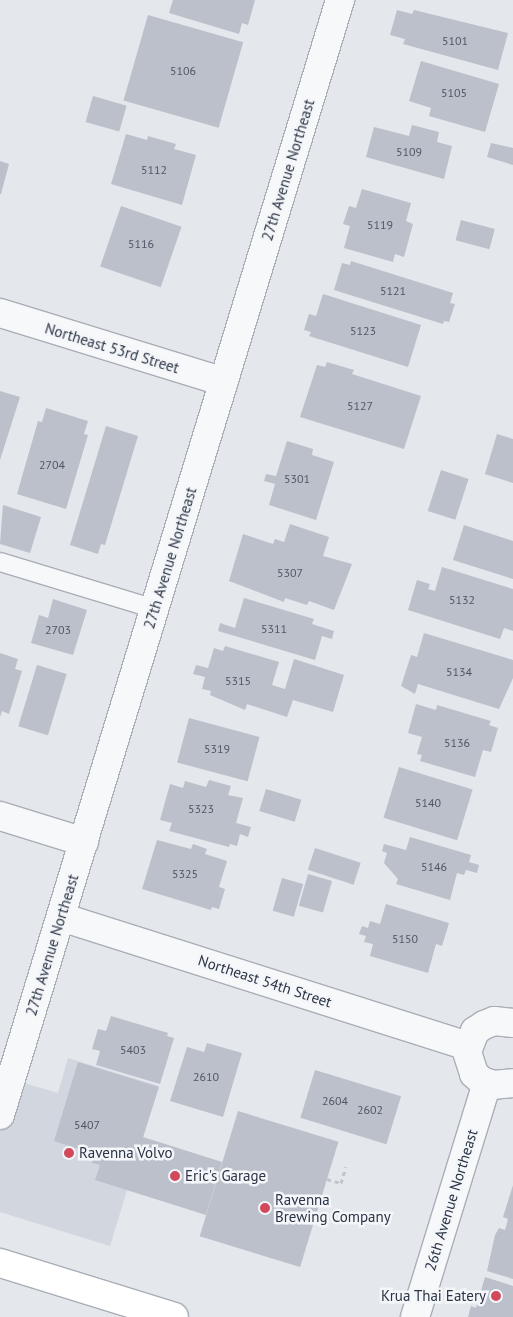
<!DOCTYPE html>
<html>
<head>
<meta charset="utf-8">
<style>
  body { margin:0 }
  #map { position:relative; width:513px; height:1317px; overflow:hidden; background:#e4e7ec; font-family:"PT Sans",sans-serif }
  div>[style] { position:absolute }
  .built>* { inset:0; background:#d2d6de }
  .building>* { inset:0; background:#bbc0ca; transform-origin:0 0 }
  .path>* { height:3px; margin-top:-1.5px; transform-origin:0; background:repeating-linear-gradient(90deg,#c2c5cb 0 4px,transparent 0 8px) }
  .roads { filter:drop-shadow(1px 0 #a9aeb7) drop-shadow(-1px 0 #a9aeb7) drop-shadow(0 1px #a9aeb7) drop-shadow(0 -1px #a9aeb7) }
  .service>* { height:18px; margin:-9px; padding:0 9px; transform-origin:9px; border-radius:9px; background:#f7f8fa }
  .minor>* { height:28px; margin:-14px; padding:0 14px; transform-origin:14px; border-radius:14px; background:#f7f8fa }
  .secondary>* { height:28px; margin:-14px; padding:0 14px; transform-origin:14px; border-radius:14px; background:#fff }
  .dots>* { width:14px; height:14px; translate:-50% -50%; box-sizing:border-box; border:2px solid #f4f6f9; border-radius:50% }
  span { translate:-50% -50%; white-space:nowrap; text-align:center; line-height:1.15; -webkit-text-stroke:5px #f4f6f9; paint-order:stroke }
  .number-label { font-size:12px; color:#4f5766 }
  .number-label span { -webkit-text-stroke-width:0 }
  .street-label { font-size:15px; color:#2b3445 }
  .poi-label { font-size:15px; color:#2b3445 }
  .left { translate:0 -50%; text-align:left }
  .right { translate:-100% -50%; text-align:right }
</style>
</head>
<body>
<div id="map">
  <div class="built">
    <i style="clip-path:polygon(68px 1058px,159px 1086px,110px 1246px,0 1212px,0 1076px,58px 1093px)"></i>
  </div>
  <div class="building">
    <i style="clip-path:polygon(173px 0,255px 0,248px 25px,242px 23px,239px 34px,169px 13px)"></i>
    <i style="clip-path:polygon(397px 10px,412px 14px,414px 10px,508px 33px,498px 70px,403px 44px,405px 39px,390px 35px)"></i>
    <i style="left:148px;top:15px;width:99px;height:89px;rotate:16deg"></i>
    <i style="clip-path:polygon(421px 61px,499px 84px,485px 132px,429px 116px,431px 108px,409px 101px)"></i>
    <i style="left:93px;top:96px;width:35px;height:27px;rotate:16deg"></i>
    <i style="clip-path:polygon(412px 125px,439px 132px,437px 142px,452px 146px,444px 179px,366px 157px,374px 127px,409px 136px)"></i>
    <i style="clip-path:polygon(126px 134px,147px 140px,148px 136px,176px 144px,174px 149px,196px 155px,182px 205px,111px 184px)"></i>
    <i style="clip-path:polygon(491px 143px,513px 148px,513px 165px,487px 157px)"></i>
    <i style="clip-path:polygon(0 161px,9px 164px,1px 194px,0 194px)"></i>
    <i style="clip-path:polygon(362px 189px,411px 203px,406px 221px,413px 224px,404px 257px,395px 254px,393px 262px,344px 248px,350px 226px,343px 224px,349px 206px,356px 208px)"></i>
    <i style="left:121px;top:206px;width:64px;height:64px;rotate:19deg"></i>
    <i style="left:461px;top:220px;width:35px;height:21px;rotate:15deg"></i>
    <i style="clip-path:polygon(351px 261px,453px 293px,450px 303px,455px 304px,449px 322px,444px 321px,443px 324px,334px 290px,342px 263px,350px 265px)"></i>
    <i style="clip-path:polygon(323px 294px,421px 325px,408px 367px,309px 336px,311px 332px,304px 330px,309px 314px,316px 316px)"></i>
    <i style="clip-path:polygon(327px 362px,354px 370px,352px 374px,421px 396px,404px 449px,300px 417px,317px 365px,325px 367px)"></i>
    <i style="clip-path:polygon(0 391px,20px 397px,0 460px)"></i>
    <i style="clip-path:polygon(46px 408px,88px 421px,84px 434px,88px 435px,66px 509px,17px 494px,38px 421px,42px 422px)"></i>
    <i style="clip-path:polygon(106px 426px,138px 436px,105px 545px,101px 544px,98px 554px,70px 545px)"></i>
    <i style="clip-path:polygon(497px 434px,513px 439px,513px 483px,485px 474px)"></i>
    <i style="clip-path:polygon(287px 441px,313px 449px,312px 455px,334px 462px,316px 520px,269px 505px,275px 484px,264px 481px,266px 474px,276px 476px)"></i>
    <i style="left:441px;top:470px;width:29px;height:43px;rotate:18deg"></i>
    <i style="clip-path:polygon(3px 505px,41px 517px,30px 553px,0 544px)"></i>
    <i style="clip-path:polygon(290px 524px,329px 537px,323px 556px,352px 564px,334px 610px,309px 601px,307px 605px,285px 598px,284px 602px,229px 581px,243px 534px,273px 544px,275px 539px,284px 542px)"></i>
    <i style="clip-path:polygon(464px 525px,513px 541px,513px 579px,453px 560px)"></i>
    <i style="clip-path:polygon(442px 567px,513px 589px,513px 631px,504px 628px,500px 639px,408px 610px,417px 580px,430px 584px,428px 589px,435px 591px)"></i>
    <i style="clip-path:polygon(244px 598px,314px 619px,312px 624px,334px 631px,332px 639px,322px 636px,315px 660px,218px 631px,220px 623px,235px 628px)"></i>
    <i style="clip-path:polygon(53px 599px,87px 610px,73px 655px,31px 643px,39px 615px,48px 618px)"></i>
    <i style="clip-path:polygon(424px 633px,513px 660px,513px 678px,499px 709px,418px 684px,415px 694px,401px 686px,411px 655px,417px 657px)"></i>
    <i style="clip-path:polygon(225px 646px,279px 662px,272px 685px,285px 689px,294px 659px,344px 675px,333px 712px,293px 700px,287px 717px,247px 704px,245px 710px,210px 695px,211px 691px,202px 689px,205px 677px,193px 674px,196px 665px,208px 668px,214px 648px,223px 651px)"></i>
    <i style="clip-path:polygon(0 653px,18px 659px,15px 669px,22px 671px,9px 714px,2px 711px,0 717px)"></i>
    <i style="left:37px;top:665px;width:31px;height:64px;rotate:17deg"></i>
    <i style="clip-path:polygon(416px 704px,436px 710px,437px 705px,491px 721px,489px 725px,498px 728px,491px 752px,483px 750px,475px 777px,420px 761px,422px 755px,417px 754px,422px 737px,408px 733px)"></i>
    <i style="left:189px;top:718px;width:73px;height:46px;rotate:15deg"></i>
    <i style="left:399px;top:767px;width:77px;height:53px;rotate:17deg"></i>
    <i style="clip-path:polygon(209px 780px,231px 786px,228px 795px,243px 798px,236px 823px,251px 827px,248px 837px,240px 834px,237px 846px,230px 844px,229px 847px,169px 831px,172px 823px,160px 820px,170px 784px,183px 788px,185px 781px,206px 787px)"></i>
    <i style="left:266px;top:789px;width:37px;height:23px;rotate:17deg"></i>
    <i style="clip-path:polygon(410px 837px,471px 855px,469px 862px,479px 865px,477px 873px,466px 870px,464px 875px,457px 873px,450px 900px,396px 884px,398px 879px,384px 863px,387px 853px,382px 851px,384px 844px,406px 850px)"></i>
    <i style="clip-path:polygon(157px 840px,191px 849px,193px 844px,207px 849px,205px 854px,227px 861px,219px 887px,225px 889px,219px 909px,212px 907px,211px 910px,142px 889px)"></i>
    <i style="left:315px;top:848px;width:48px;height:23px;rotate:18deg"></i>
    <i style="left:308px;top:874px;width:25px;height:33px;rotate:16deg"></i>
    <i style="left:282px;top:878px;width:22px;height:34px;rotate:16deg"></i>
    <i style="clip-path:polygon(386px 904px,449px 923px,442px 946px,436px 944px,428px 973px,370px 956px,373px 944px,364px 942px,366px 936px,359px 934px,362px 926px,368px 928px,370px 921px,380px 924px)"></i>
    <i style="clip-path:polygon(111px 1016px,168px 1033px,167px 1036px,174px 1038px,160px 1084px,96px 1065px,100px 1051px,92px 1049px,98px 1029px,106px 1031px)"></i>
    <i style="clip-path:polygon(207px 1043px,242px 1053px,223px 1117px,170px 1101px,187px 1047px,204px 1052px)"></i>
    <i style="clip-path:polygon(78px 1062px,159px 1087px,143px 1137px,222px 1162px,206px 1215px,95px 1180px,100px 1165px,92px 1163px,94px 1154px,54px 1141px)"></i>
    <i style="left:315px;top:1070px;width:90px;height:50px;rotate:17deg"></i>
    <i style="left:238px;top:1111px;width:105px;height:131px;rotate:17deg"></i>
    <i style="clip-path:polygon(513px 1185px,513px 1279px,487px 1271px,495px 1235px,499px 1228px,505px 1230px,508px 1219px,503px 1217px)"></i>
    <i style="clip-path:polygon(485px 1277px,513px 1286px,513px 1317px,468px 1317px,471px 1306px,476px 1308px)"></i>
  </div>
  <div class="path">
    <i style="left:327px;top:1179px;width:15px;rotate:16deg"></i>
    <i style="left:341px;top:1183px;width:17px;rotate:-73deg"></i>
  </div>
  <div class="roads">
    <div class="service">
      <i style="left:0;top:562px;width:162px;rotate:16.9deg"></i>
    </div>
    <div class="minor">
      <i style="left:0;top:313px;width:234px;rotate:17.1deg"></i>
      <i style="left:0;top:816px;width:88px;rotate:17.2deg"></i>
      <i style="left:61px;top:917px;width:427px;rotate:17.6deg"></i>
      <i style="left:513px;top:1023px;width:19px;rotate:-174deg"></i>
      <i style="left:494px;top:1021px;width:11px;rotate:158deg"></i>
      <i style="left:484px;top:1025px;width:11px;rotate:146deg"></i>
      <i style="left:475px;top:1031px;width:22px;rotate:111deg"></i>
      <i style="left:467px;top:1052px;width:23px;rotate:72deg"></i>
      <i style="left:474px;top:1074px;width:11px;rotate:41deg"></i>
      <i style="left:482px;top:1081px;width:11px;rotate:22deg"></i>
      <i style="left:492px;top:1085px;width:21px;rotate:-5deg"></i>
      <i style="left:0;top:1115px;width:1166px;rotate:-73.04deg"></i>
      <i style="left:415px;top:1317px;width:245px;rotate:-72.9deg"></i>
    </div>
    <div class="secondary">
      <i style="left:0;top:1263px;width:182px;rotate:17.2deg"></i>
    </div>
  </div>
  <div class="dots">
    <i style="left:69px;top:1153px;background:#d1495b"></i>
    <i style="left:175px;top:1176px;background:#d1495b"></i>
    <i style="left:265px;top:1208px;background:#d1495b"></i>
    <i style="left:496px;top:1296px;background:#d1495b"></i>
  </div>
  <div class="number-label">
    <span style="left:455px;top:41px">5101</span>
    <span style="left:183px;top:71px">5106</span>
    <span style="left:454px;top:93px">5105</span>
    <span style="left:409px;top:152px">5109</span>
    <span style="left:154px;top:170px">5112</span>
    <span style="left:380px;top:225px">5119</span>
    <span style="left:141px;top:244px">5116</span>
    <span style="left:393px;top:291px">5121</span>
    <span style="left:363px;top:331px">5123</span>
    <span style="left:360px;top:406px">5127</span>
    <span style="left:52px;top:465px">2704</span>
    <span style="left:297px;top:479px">5301</span>
    <span style="left:290px;top:573px">5307</span>
    <span style="left:462px;top:600px">5132</span>
    <span style="left:274px;top:629px">5311</span>
    <span style="left:58px;top:630px">2703</span>
    <span style="left:459px;top:672px">5134</span>
    <span style="left:238px;top:681px">5315</span>
    <span style="left:457px;top:743px">5136</span>
    <span style="left:217px;top:749px">5319</span>
    <span style="left:428px;top:803px">5140</span>
    <span style="left:201px;top:809px">5323</span>
    <span style="left:434px;top:867px">5146</span>
    <span style="left:185px;top:874px">5325</span>
    <span style="left:405px;top:939px">5150</span>
    <span style="left:133px;top:1050px">5403</span>
    <span style="left:206px;top:1077px">2610</span>
    <span style="left:335px;top:1101px">2604</span>
    <span style="left:370px;top:1110px">2602</span>
    <span style="left:87px;top:1125px">5407</span>
  </div>
  <div class="street-label">
    <span style="left:288px;top:170px;rotate:-73deg">27th Avenue Northeast</span>
    <span style="left:112px;top:348px;rotate:17deg">Northeast 53rd Street</span>
    <span style="left:170px;top:558px;rotate:-73deg">27th Avenue Northeast</span>
    <span style="left:52px;top:945px;rotate:-73deg">27th Avenue Northeast</span>
    <span style="left:265px;top:981px;rotate:18deg">Northeast 54th Street</span>
    <span style="left:451px;top:1200px;rotate:-73deg">26th Avenue Northeast</span>
  </div>
  <div class="poi-label">
    <span class="left" style="left:79px;top:1153px">Ravenna Volvo</span>
    <span class="left" style="left:185px;top:1176px">Eric's Garage</span>
    <span class="left" style="left:275px;top:1208px">Ravenna<br>Brewing Company</span>
    <span class="right" style="left:486px;top:1296px">Krua Thai Eatery</span>
  </div>
</div>
</body>
</html>
